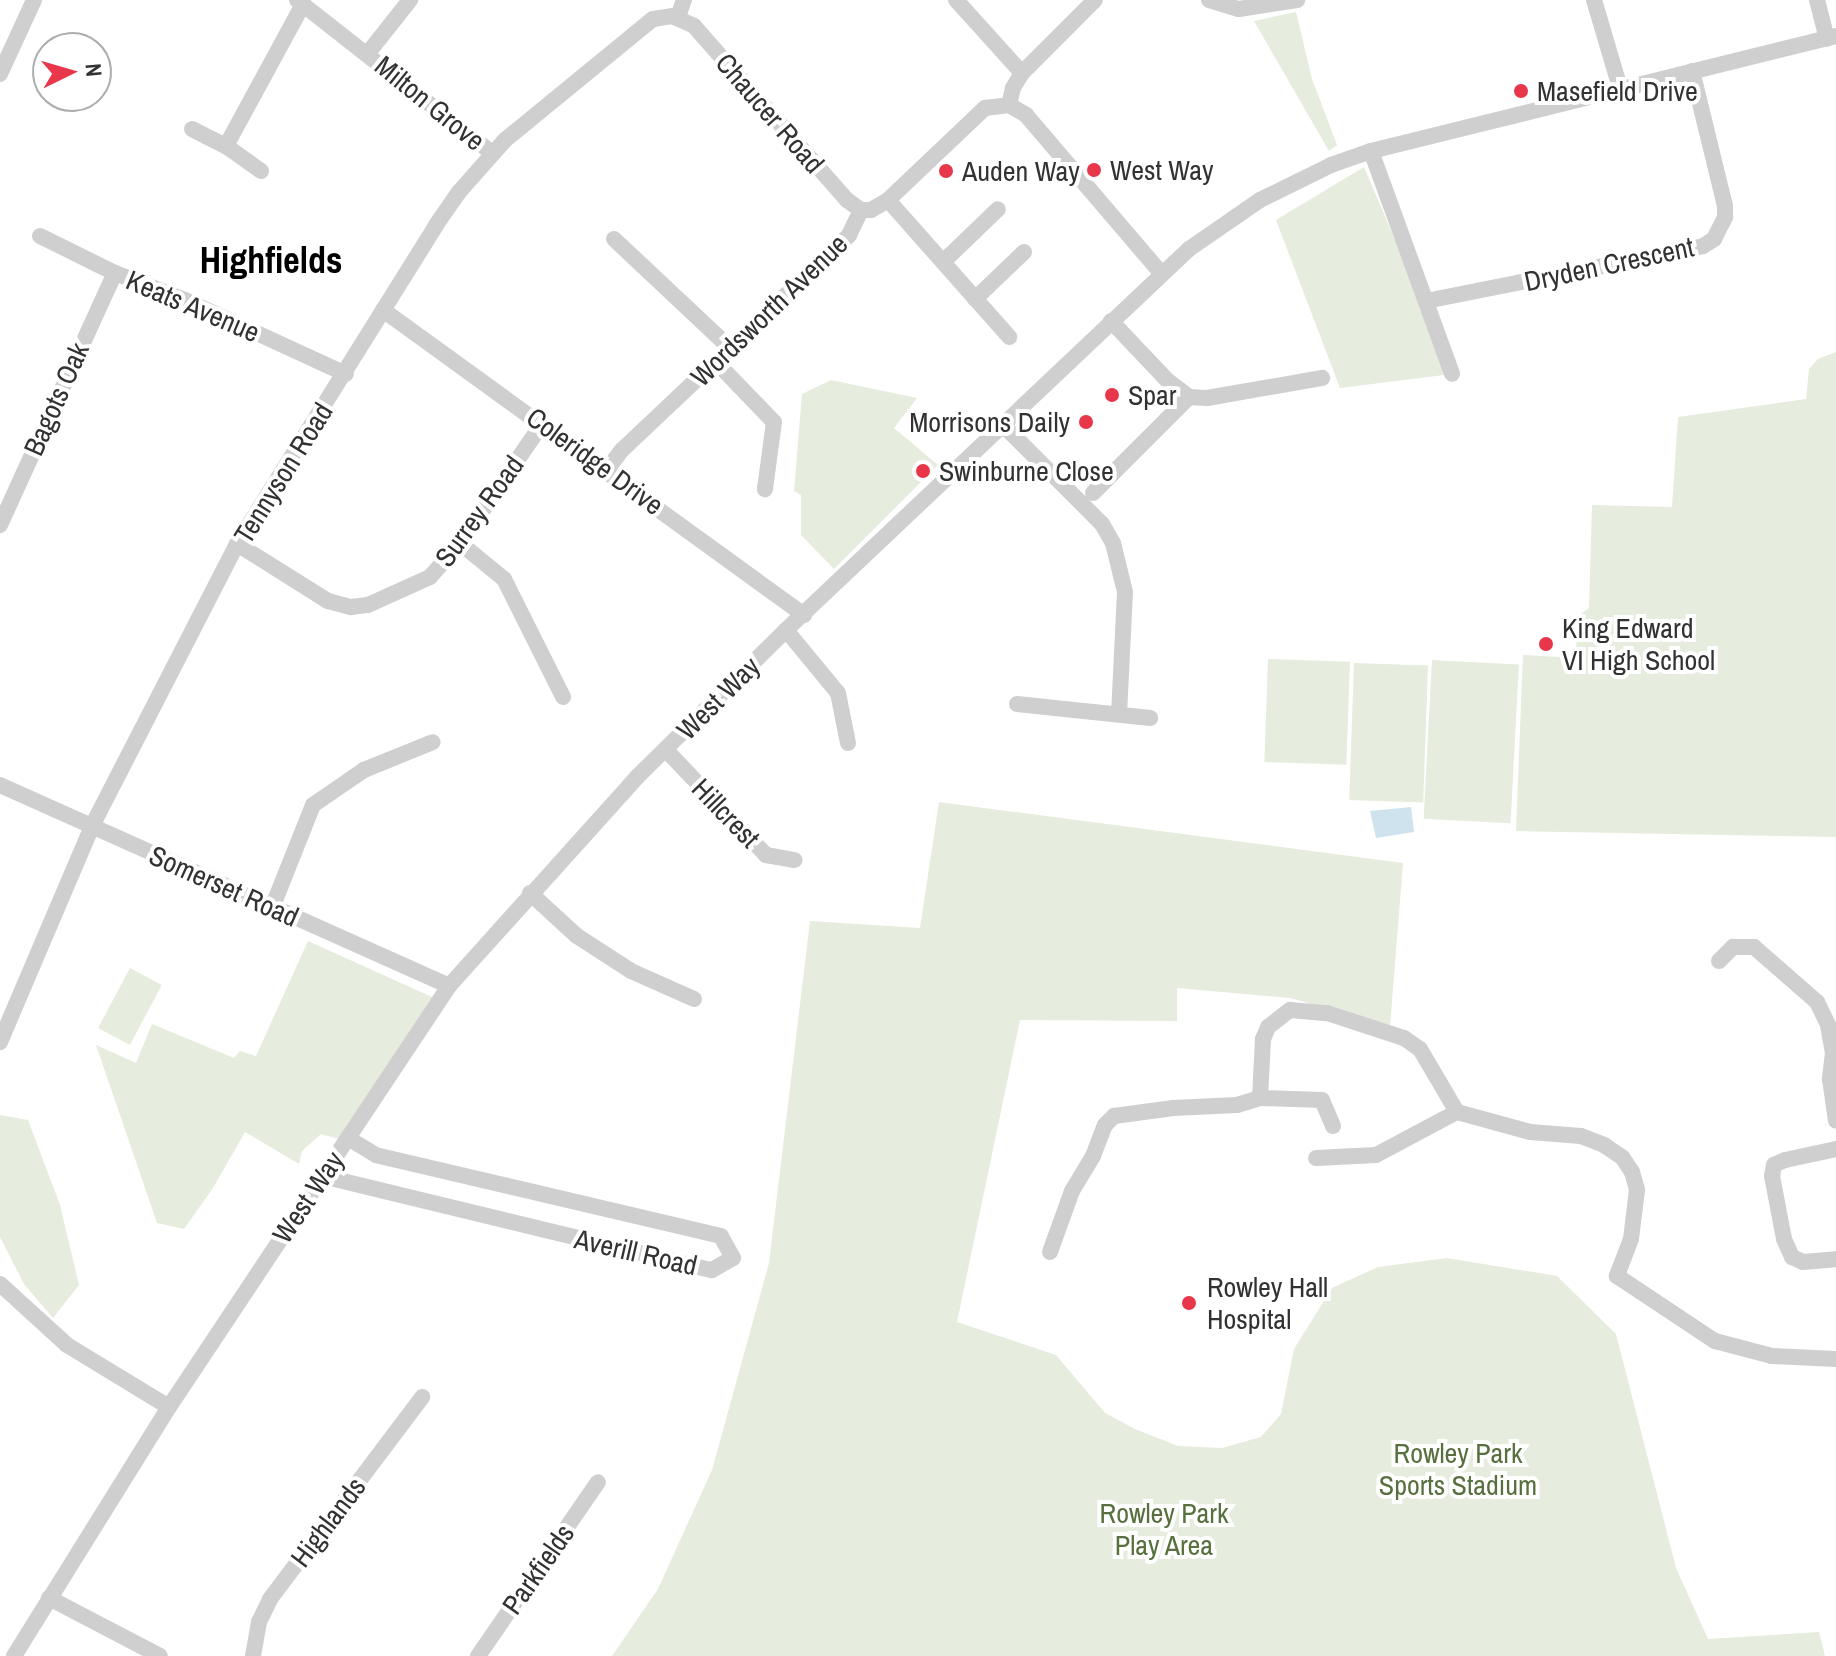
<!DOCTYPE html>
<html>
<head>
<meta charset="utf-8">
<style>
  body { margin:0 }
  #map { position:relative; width:1836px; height:1656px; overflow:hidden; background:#fff; font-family:"Archivo Narrow",sans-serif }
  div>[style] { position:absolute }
  .green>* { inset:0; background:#e6ecde; transform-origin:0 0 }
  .water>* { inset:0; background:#cee3ee }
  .minor>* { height:16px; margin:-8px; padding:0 8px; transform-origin:8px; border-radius:8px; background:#cfcfcf }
  .dots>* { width:22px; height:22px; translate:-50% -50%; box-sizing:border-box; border:4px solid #fff; border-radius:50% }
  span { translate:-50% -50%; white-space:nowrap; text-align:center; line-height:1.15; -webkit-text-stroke:8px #fff; paint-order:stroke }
  .poi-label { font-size:28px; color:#323232 }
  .left { translate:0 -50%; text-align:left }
  .right { translate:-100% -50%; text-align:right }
  .street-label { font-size:28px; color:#323232 }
  .park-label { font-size:28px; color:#57703e }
  .district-label { font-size:36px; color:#000; font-weight:700 }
  .north { position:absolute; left:32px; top:32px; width:80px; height:80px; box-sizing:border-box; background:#fff; border:2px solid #adadad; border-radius:50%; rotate:85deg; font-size:22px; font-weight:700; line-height:32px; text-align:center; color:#323232 }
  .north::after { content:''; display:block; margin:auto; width:28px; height:36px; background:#e8364a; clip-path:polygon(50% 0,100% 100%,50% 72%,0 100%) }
</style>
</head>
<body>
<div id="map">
  <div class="green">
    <i style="clip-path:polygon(1296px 12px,1312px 79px,1337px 145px,1329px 151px,1254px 21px)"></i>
    <i style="clip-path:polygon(1364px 167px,1452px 374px,1340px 388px,1276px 220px)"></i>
    <i style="clip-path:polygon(1836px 352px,1836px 837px,1516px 831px,1523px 655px,1576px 658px,1577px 617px,1589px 608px,1592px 505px,1672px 507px,1678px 417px,1806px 399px,1809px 369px,1818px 359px)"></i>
    <i style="clip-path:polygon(831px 380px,917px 398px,894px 428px,938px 465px,834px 569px,801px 535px,801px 495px,794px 491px,802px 394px)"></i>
    <i style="left:1268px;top:659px;width:82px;height:103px;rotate:2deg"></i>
    <i style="left:1432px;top:660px;width:87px;height:159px;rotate:3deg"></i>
    <i style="left:1354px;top:663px;width:74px;height:137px;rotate:2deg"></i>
    <i style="clip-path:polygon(939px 802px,1403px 863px,1390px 1026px,1290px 998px,1177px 988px,1177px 1021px,1020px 1020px,957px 1322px,1056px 1355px,1105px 1413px,1135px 1429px,1178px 1446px,1222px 1448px,1261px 1437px,1281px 1414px,1294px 1349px,1332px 1288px,1378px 1267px,1447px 1258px,1557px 1276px,1616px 1334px,1676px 1568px,1708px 1639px,1819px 1632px,1825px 1656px,612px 1656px,658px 1589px,712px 1470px,769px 1263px,810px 921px,920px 928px)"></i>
    <i style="clip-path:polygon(308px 941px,432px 997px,339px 1139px,321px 1134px,302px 1151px,299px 1164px,245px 1132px,213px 1188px,184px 1229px,157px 1223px,96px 1045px,136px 1063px,152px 1024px,234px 1058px,240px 1051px,256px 1056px)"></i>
    <i style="left:130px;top:968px;width:36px;height:68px;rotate:28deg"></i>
    <i style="clip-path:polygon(0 1115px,28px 1120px,60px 1205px,79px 1285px,53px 1318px,24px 1284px,0 1237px)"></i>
  </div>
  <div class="water">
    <i style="clip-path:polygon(1411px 807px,1414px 832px,1376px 838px,1370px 811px)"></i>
  </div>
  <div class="minor">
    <i style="left:297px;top:0;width:248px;rotate:38.1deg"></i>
    <i style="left:956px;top:0;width:98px;rotate:47.9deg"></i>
    <i style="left:1209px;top:0;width:31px;rotate:17deg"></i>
    <i style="left:1239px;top:9px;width:59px;rotate:-8.8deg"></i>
    <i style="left:1594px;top:0;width:92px;rotate:73.5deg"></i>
    <i style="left:1817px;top:0;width:40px;rotate:75.6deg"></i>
    <i style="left:678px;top:17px;width:18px;rotate:-71deg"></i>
    <i style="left:368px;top:53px;width:68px;rotate:-51.6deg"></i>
    <i style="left:0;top:74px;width:81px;rotate:-65.3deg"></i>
    <i style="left:1009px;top:105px;width:17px;rotate:-77deg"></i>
    <i style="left:1013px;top:88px;width:17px;rotate:-59deg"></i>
    <i style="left:1022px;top:73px;width:103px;rotate:-45deg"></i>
    <i style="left:192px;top:129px;width:38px;rotate:27deg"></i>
    <i style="left:1371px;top:151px;width:237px;rotate:70deg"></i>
    <i style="left:261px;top:171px;width:43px;rotate:-144.5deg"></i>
    <i style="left:226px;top:146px;width:162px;rotate:-61.5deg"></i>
    <i style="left:888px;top:200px;width:183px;rotate:48.5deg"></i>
    <i style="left:861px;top:210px;width:10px"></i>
    <i style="left:871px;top:210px;width:20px;rotate:-30deg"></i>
    <i style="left:888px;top:200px;width:134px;rotate:-43.5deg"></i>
    <i style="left:985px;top:108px;width:24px;rotate:-7deg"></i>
    <i style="left:1009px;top:105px;width:20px;rotate:30deg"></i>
    <i style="left:1026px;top:115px;width:209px;rotate:49.5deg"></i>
    <i style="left:40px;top:236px;width:84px;rotate:26.3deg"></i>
    <i style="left:115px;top:273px;width:75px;rotate:21.1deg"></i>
    <i style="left:185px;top:300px;width:177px;rotate:24.7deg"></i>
    <i style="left:614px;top:239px;width:159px;rotate:43.2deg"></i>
    <i style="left:943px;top:262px;width:76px;rotate:-43.9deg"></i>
    <i style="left:975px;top:299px;width:68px;rotate:-43.8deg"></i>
    <i style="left:1426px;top:301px;width:282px;rotate:-11.2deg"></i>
    <i style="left:1703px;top:246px;width:13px;rotate:-32deg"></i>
    <i style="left:1714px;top:239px;width:25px;rotate:-63deg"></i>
    <i style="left:1725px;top:217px;width:11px;rotate:-90deg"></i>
    <i style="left:1725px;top:206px;width:139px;rotate:-103.7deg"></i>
    <i style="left:383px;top:310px;width:520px;rotate:35.92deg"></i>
    <i style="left:1111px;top:321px;width:83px;rotate:46.5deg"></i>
    <i style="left:1168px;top:381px;width:26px;rotate:37deg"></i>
    <i style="left:1189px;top:397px;width:18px;rotate:3deg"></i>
    <i style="left:1207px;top:398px;width:117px;rotate:-9.9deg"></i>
    <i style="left:716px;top:362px;width:83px;rotate:46deg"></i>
    <i style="left:774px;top:422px;width:68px;rotate:97.7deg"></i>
    <i style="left:1004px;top:426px;width:139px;rotate:45deg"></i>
    <i style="left:1102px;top:524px;width:22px;rotate:60deg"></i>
    <i style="left:1113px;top:543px;width:50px;rotate:76.2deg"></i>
    <i style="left:1125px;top:592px;width:122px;rotate:92.8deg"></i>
    <i style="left:606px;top:471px;width:26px;rotate:-53deg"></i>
    <i style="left:622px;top:450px;width:313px;rotate:-43.4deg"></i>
    <i style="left:849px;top:235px;width:28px;rotate:-64deg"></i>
    <i style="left:1093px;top:493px;width:136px;rotate:-45deg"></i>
    <i style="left:0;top:525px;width:277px;rotate:-65.5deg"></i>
    <i style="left:460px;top:543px;width:57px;rotate:39.3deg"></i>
    <i style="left:504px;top:579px;width:132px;rotate:63.4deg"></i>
    <i style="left:237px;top:544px;width:107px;rotate:32.1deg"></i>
    <i style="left:328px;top:601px;width:24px;rotate:15deg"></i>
    <i style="left:351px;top:607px;width:17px;rotate:-7deg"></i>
    <i style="left:368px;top:605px;width:68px;rotate:-24.3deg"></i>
    <i style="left:430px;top:577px;width:45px;rotate:-48.6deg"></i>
    <i style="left:460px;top:543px;width:145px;rotate:-55.4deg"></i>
    <i style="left:786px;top:630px;width:82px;rotate:50.5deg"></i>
    <i style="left:838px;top:693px;width:51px;rotate:78.7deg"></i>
    <i style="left:1017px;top:704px;width:134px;rotate:6deg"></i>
    <i style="left:666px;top:750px;width:145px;rotate:46.4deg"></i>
    <i style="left:766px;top:855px;width:29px;rotate:10deg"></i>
    <i style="left:0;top:785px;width:492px;rotate:24.1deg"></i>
    <i style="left:530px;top:893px;width:64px;rotate:42.5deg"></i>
    <i style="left:577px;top:936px;width:64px;rotate:32.9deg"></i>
    <i style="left:631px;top:971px;width:69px;rotate:24deg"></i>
    <i style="left:272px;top:908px;width:111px;rotate:-68.3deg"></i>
    <i style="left:313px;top:805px;width:62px;rotate:-34.5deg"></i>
    <i style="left:364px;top:770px;width:74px;rotate:-22.1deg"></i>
    <i style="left:1719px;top:961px;width:20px;rotate:-45deg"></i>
    <i style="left:1733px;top:947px;width:21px"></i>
    <i style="left:1754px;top:947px;width:84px;rotate:41.1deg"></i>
    <i style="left:1817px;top:1002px;width:25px;rotate:64deg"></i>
    <i style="left:1828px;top:1025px;width:28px;rotate:80deg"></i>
    <i style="left:1833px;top:1053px;width:26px;rotate:97deg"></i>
    <i style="left:1830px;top:1079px;width:42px;rotate:81.9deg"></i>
    <i style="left:0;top:1042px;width:235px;rotate:-66.9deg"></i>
    <i style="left:92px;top:826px;width:317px;rotate:-62.8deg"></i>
    <i style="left:237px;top:544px;width:376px;rotate:-58deg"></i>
    <i style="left:436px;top:225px;width:40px;rotate:-55.1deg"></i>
    <i style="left:459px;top:192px;width:69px;rotate:-48.5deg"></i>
    <i style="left:505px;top:140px;width:191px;rotate:-39.3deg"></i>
    <i style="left:653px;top:19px;width:19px;rotate:-9deg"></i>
    <i style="left:672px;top:16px;width:24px;rotate:24deg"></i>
    <i style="left:694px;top:26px;width:232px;rotate:48.7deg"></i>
    <i style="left:847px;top:200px;width:17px;rotate:36deg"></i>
    <i style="left:1333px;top:1126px;width:28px;rotate:-113deg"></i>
    <i style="left:1322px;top:1100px;width:62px;rotate:-178.2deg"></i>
    <i style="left:1260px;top:1098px;width:59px;rotate:-87.1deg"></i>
    <i style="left:1263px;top:1039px;width:13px;rotate:-67deg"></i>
    <i style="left:1268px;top:1027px;width:28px;rotate:-38deg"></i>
    <i style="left:1290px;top:1010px;width:37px;rotate:5deg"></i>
    <i style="left:1327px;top:1013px;width:81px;rotate:18deg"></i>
    <i style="left:1404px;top:1038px;width:19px;rotate:35deg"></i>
    <i style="left:1420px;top:1049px;width:73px;rotate:59.6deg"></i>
    <i style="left:1457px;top:1112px;width:76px;rotate:15.3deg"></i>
    <i style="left:1530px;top:1132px;width:51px;rotate:4.5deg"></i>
    <i style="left:1581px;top:1136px;width:25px;rotate:21deg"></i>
    <i style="left:1604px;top:1145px;width:22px;rotate:34deg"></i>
    <i style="left:1622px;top:1157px;width:18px;rotate:56deg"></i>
    <i style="left:1632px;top:1172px;width:19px;rotate:74deg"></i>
    <i style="left:1637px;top:1190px;width:49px;rotate:97deg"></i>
    <i style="left:1631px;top:1239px;width:40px;rotate:111deg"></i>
    <i style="left:1617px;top:1276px;width:118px;rotate:33.6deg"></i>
    <i style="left:1715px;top:1341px;width:59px;rotate:14.7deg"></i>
    <i style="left:1772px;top:1356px;width:64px;rotate:2.7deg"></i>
    <i style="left:1836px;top:1149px;width:52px;rotate:167.8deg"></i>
    <i style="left:1785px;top:1160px;width:12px;rotate:156deg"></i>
    <i style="left:1774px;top:1165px;width:11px;rotate:100deg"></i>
    <i style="left:1772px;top:1176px;width:64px;rotate:79.2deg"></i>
    <i style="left:1784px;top:1239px;width:20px;rotate:66deg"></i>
    <i style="left:1792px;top:1257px;width:12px;rotate:24deg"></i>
    <i style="left:1803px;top:1262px;width:33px;rotate:-5deg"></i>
    <i style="left:1316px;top:1158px;width:60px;rotate:-2.9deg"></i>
    <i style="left:1376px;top:1155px;width:92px;rotate:-28deg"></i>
    <i style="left:322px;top:1176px;width:401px;rotate:13.6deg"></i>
    <i style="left:712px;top:1270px;width:24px;rotate:-30deg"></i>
    <i style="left:733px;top:1258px;width:25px;rotate:-119deg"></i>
    <i style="left:721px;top:1236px;width:354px;rotate:-166.8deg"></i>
    <i style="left:376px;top:1155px;width:33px;rotate:-149deg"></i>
    <i style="left:1050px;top:1252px;width:65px;rotate:-70.2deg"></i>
    <i style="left:1072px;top:1191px;width:41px;rotate:-59deg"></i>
    <i style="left:1093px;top:1156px;width:33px;rotate:-69deg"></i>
    <i style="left:1105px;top:1125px;width:13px;rotate:-45deg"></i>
    <i style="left:1114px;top:1116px;width:60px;rotate:-7.7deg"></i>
    <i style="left:1173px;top:1108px;width:64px;rotate:-2.7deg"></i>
    <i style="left:1237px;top:1105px;width:24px;rotate:-17deg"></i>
    <i style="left:0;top:1284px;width:91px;rotate:42.3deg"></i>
    <i style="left:67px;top:1345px;width:119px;rotate:31.3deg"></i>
    <i style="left:49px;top:1598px;width:125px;rotate:27.6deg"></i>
    <i style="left:14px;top:1656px;width:293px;rotate:-58.1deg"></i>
    <i style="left:169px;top:1407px;width:506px;rotate:-56.37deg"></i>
    <i style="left:449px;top:986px;width:281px;rotate:-48deg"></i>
    <i style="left:637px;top:777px;width:209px;rotate:-44.6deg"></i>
    <i style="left:786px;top:630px;width:555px;rotate:-43.39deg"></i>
    <i style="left:1189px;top:249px;width:86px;rotate:-34.6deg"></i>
    <i style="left:1260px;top:200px;width:79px;rotate:-26.2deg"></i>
    <i style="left:1331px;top:165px;width:42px;rotate:-19.3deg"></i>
    <i style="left:1371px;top:151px;width:479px;rotate:-13.9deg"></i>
    <i style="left:253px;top:1656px;width:35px;rotate:-80deg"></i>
    <i style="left:259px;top:1622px;width:25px;rotate:-64deg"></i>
    <i style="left:270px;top:1599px;width:253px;rotate:-53deg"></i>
    <i style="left:478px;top:1656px;width:211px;rotate:-55.4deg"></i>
  </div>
  <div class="dots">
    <i style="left:1521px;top:91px;background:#e8364a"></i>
    <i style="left:1094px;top:170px;background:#e8364a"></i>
    <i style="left:946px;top:171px;background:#e8364a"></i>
    <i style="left:1112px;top:395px;background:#e8364a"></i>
    <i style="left:1086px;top:422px;background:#e8364a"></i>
    <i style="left:923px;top:471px;background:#e8364a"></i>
    <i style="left:1546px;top:644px;background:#e8364a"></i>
    <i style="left:1189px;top:1303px;background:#e8364a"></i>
  </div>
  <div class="poi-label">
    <span class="left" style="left:1537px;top:91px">Masefield Drive</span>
    <span class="left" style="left:1110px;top:170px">West Way</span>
    <span class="left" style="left:962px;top:171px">Auden Way</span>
    <span class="left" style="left:1128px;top:395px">Spar</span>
    <span class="right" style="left:1070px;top:422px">Morrisons Daily</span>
    <span class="left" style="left:939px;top:471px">Swinburne Close</span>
    <span class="left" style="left:1562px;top:644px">King Edward<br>VI High School</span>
    <span class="left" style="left:1207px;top:1303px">Rowley Hall<br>Hospital</span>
  </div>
  <div class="street-label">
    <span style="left:430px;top:103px;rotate:39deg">Milton Grove</span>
    <span style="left:770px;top:113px;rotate:49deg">Chaucer Road</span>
    <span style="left:1609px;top:264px;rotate:-12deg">Dryden Crescent</span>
    <span style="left:193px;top:306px;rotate:23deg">Keats Avenue</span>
    <span style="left:769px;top:310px;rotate:-44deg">Wordsworth Avenue</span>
    <span style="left:56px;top:399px;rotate:-66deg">Bagots Oak</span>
    <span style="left:595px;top:461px;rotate:36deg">Coleridge Drive</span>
    <span style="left:283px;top:473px;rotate:-58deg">Tennyson Road</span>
    <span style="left:479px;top:511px;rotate:-54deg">Surrey Road</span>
    <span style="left:718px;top:698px;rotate:-45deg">West Way</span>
    <span style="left:726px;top:813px;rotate:46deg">Hillcrest</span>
    <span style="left:224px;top:886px;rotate:24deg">Somerset Road</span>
    <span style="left:308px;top:1197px;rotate:-56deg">West Way</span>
    <span style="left:636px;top:1252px;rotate:13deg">Averill Road</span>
    <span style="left:328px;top:1522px;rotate:-53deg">Highlands</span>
    <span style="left:538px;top:1569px;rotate:-55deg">Parkfields</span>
  </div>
  <div class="park-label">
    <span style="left:1458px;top:1469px">Rowley Park<br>Sports Stadium</span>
    <span style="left:1164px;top:1529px">Rowley Park<br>Play Area</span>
  </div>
  <div class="district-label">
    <span style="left:271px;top:261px">Highfields</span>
  </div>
  <div class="north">N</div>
</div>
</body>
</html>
